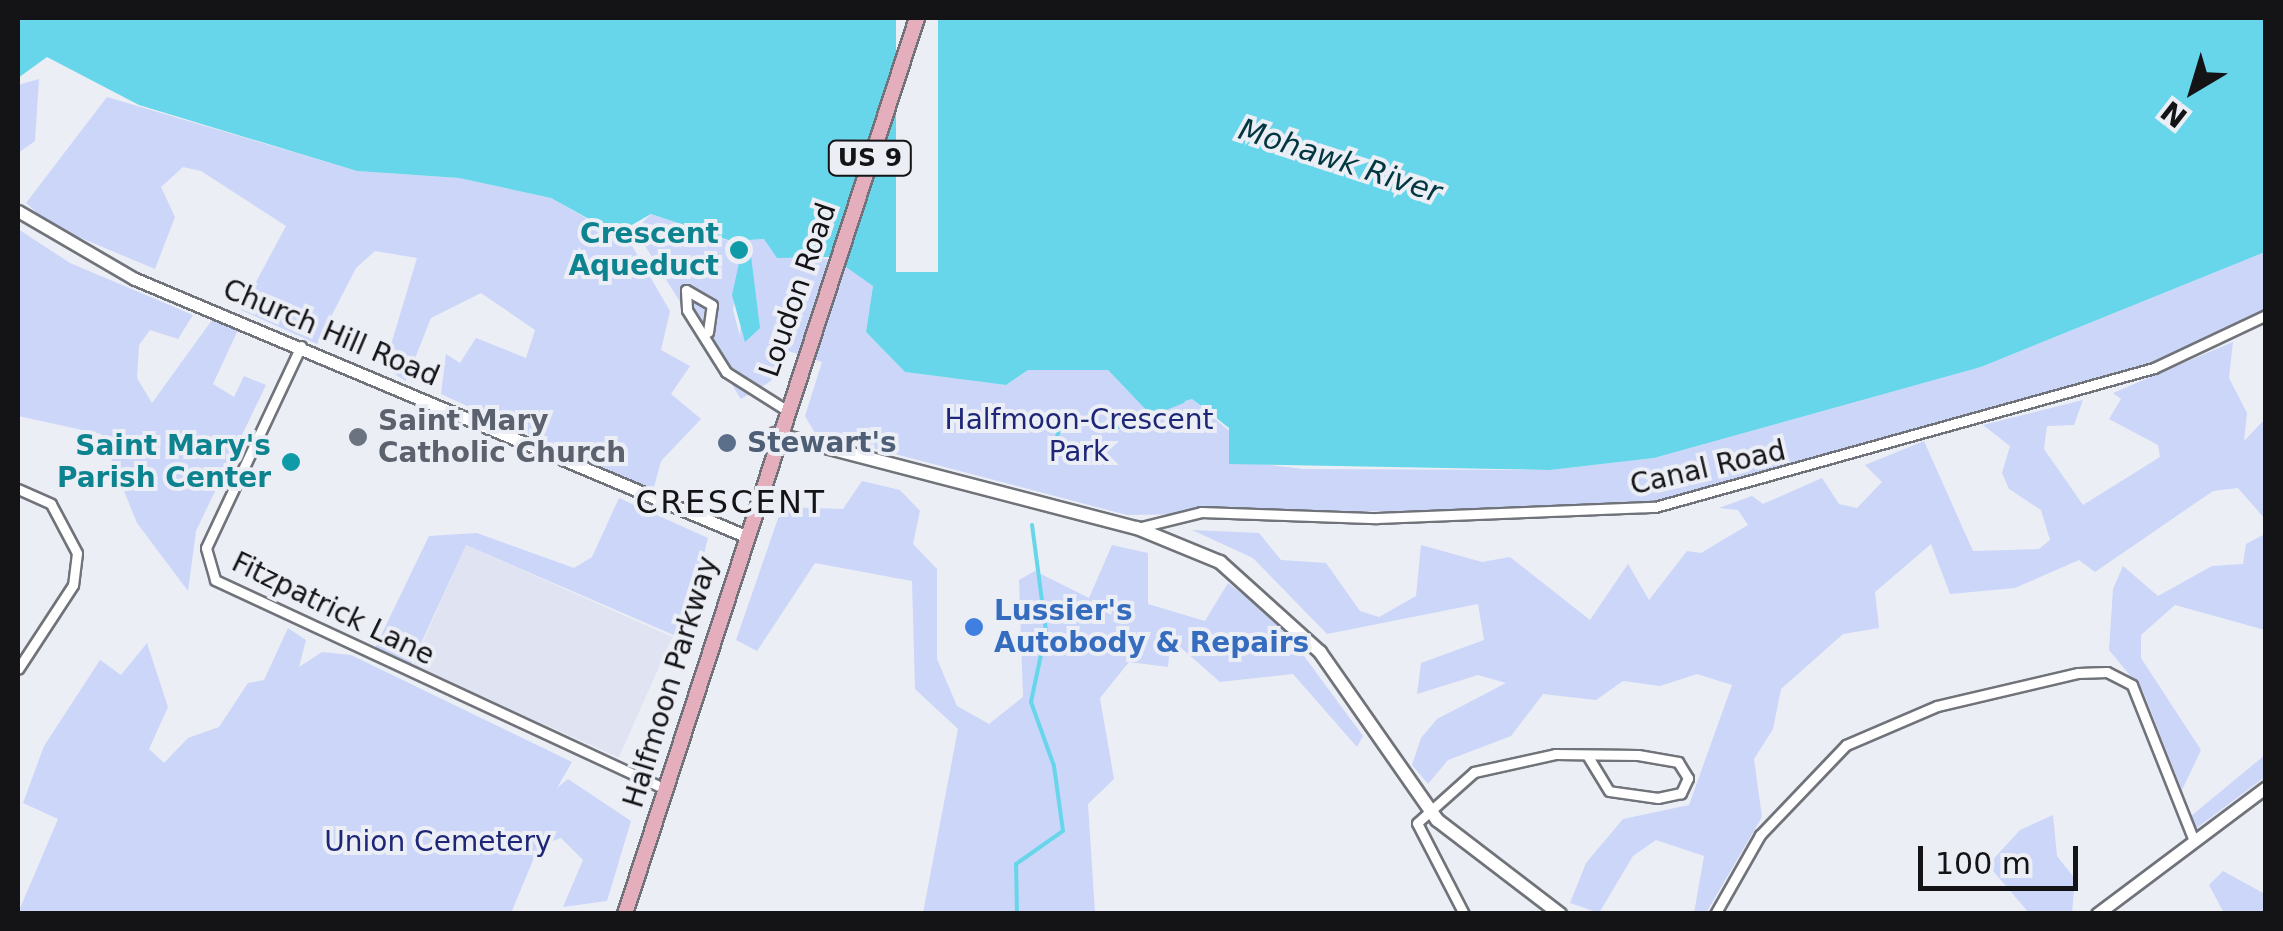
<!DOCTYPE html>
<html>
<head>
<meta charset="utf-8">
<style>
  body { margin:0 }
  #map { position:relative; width:2283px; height:931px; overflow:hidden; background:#eceef6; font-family:"DejaVu Sans",sans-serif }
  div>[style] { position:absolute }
  .built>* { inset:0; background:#dfe3f2; transform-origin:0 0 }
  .green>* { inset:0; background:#cbd6f8 }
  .water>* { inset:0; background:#67d6ea }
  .pier>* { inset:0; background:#eceef6; transform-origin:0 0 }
  .stream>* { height:4px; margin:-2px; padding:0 2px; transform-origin:2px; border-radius:2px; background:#67d6ea }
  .roads { filter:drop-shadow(2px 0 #707379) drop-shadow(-2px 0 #707379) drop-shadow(0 2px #707379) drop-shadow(0 -2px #707379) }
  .minor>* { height:9px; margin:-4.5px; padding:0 4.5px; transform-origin:4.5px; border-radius:4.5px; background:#fff }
  .tertiary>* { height:11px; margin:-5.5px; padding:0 5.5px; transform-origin:5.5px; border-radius:5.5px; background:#fff }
  .secondary>* { height:12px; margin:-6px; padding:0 6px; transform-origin:6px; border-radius:6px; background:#fff }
  .primary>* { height:14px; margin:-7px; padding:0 7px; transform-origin:7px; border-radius:7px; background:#e4aebd }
  .dots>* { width:28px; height:28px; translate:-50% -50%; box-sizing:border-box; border:5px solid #eceef6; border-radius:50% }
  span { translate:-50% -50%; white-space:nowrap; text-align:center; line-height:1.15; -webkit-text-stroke:8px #eceef6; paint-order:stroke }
  .shield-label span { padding:2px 8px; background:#eceef6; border:2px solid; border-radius:8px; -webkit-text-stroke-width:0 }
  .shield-label { font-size:25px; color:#141417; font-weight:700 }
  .culture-label { font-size:28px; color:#0d838f; font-weight:700 }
  .right { translate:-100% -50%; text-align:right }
  .street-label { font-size:28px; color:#141417 }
  .park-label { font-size:28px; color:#1e2777 }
  .worship-label { font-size:28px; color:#5b616d; font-weight:700 }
  .left { translate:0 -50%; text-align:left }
  .service-label { font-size:28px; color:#4e5e75; font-weight:700 }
  .shop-label { font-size:28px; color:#366cbe; font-weight:700 }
  .water-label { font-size:30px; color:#003740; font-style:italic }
  .quarter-label { font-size:32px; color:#141417; letter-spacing:2.5px }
  .frame { position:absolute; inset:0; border:20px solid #141417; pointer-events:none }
  .north { position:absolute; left:2143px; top:40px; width:100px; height:100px; -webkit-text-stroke:8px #eceef6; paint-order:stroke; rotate:218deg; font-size:28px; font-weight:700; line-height:40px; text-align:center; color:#141417 }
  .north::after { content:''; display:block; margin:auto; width:35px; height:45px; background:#141417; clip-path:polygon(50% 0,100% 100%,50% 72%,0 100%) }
  .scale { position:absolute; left:1918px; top:846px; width:160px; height:45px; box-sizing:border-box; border:5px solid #141417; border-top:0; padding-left:12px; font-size:30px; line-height:35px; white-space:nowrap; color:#141417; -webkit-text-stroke:8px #eceef6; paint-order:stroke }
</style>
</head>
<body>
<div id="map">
  <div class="built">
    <i style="left:466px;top:545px;width:226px;height:132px;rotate:24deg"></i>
  </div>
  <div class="green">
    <i style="clip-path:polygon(39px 79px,35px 141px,18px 153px,18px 85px)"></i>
    <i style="clip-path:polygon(107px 97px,357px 171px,459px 178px,551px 198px,631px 244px,670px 311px,661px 350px,690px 366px,671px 394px,701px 419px,661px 461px,653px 491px,441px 394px,446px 354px,460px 363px,476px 338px,526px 358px,535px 330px,481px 293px,431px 318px,406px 381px,384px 368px,417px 258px,375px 251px,356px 268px,317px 344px,241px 310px,286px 226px,201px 171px,183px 167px,161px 187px,175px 217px,155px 269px,50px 225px,26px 203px)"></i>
    <i style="clip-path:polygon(651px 214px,744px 246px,733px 310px,740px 336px,744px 254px,749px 240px,764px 239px,790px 258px,800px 252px,860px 269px,873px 286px,866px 332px,905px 372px,1006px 385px,1028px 370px,1108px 370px,1148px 412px,1192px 399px,1269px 465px,1304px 469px,1550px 470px,1654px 458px,1981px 367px,2265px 252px,2265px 315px,2154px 368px,1655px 507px,1127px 515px,815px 433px,805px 416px,822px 362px,785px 350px,771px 381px,741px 399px,635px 230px)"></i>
    <i style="clip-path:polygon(18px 229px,70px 263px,193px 315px,178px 339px,150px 330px,139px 345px,137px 378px,152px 403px,212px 320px,238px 330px,213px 384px,234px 397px,244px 376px,266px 385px,196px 531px,188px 591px,137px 523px,101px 434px,18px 416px)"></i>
    <i style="clip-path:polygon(2233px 342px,2229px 378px,2247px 413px,2244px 441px,2265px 419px,2265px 519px,2238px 488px,2213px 491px,2095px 572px,2079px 560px,2015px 588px,1950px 594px,1931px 544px,1875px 592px,1879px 628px,1843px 634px,1781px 689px,1773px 729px,1754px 759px,1762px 817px,1706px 913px,1694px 913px,1704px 856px,1656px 840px,1633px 856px,1599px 913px,1570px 903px,1586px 863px,1623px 819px,1689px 805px,1732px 685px,1697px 674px,1660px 686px,1623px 681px,1596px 700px,1543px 694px,1511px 736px,1448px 760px,1428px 784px,1412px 765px,1421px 738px,1437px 719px,1506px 683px,1478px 675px,1417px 694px,1421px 663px,1484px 640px,1478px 604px,1327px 634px,1253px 558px,1192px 530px,1259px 533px,1281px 560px,1326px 563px,1360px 611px,1379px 617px,1416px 596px,1421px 545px,1482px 562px,1510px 557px,1590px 620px,1628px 564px,1649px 600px,1687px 551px,1701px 553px,1748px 525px,1738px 510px,1719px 508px,1752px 496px,1763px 504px,1822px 478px,1839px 504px,1857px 508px,1882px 482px,1865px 465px,1924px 441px,1973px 551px,2039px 549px,2050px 540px,2041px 510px,2009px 489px,2002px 473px,2010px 446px,1983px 425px,2083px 400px,2074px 425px,2047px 426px,2044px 449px,2083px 505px,2160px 457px,2158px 445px,2109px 419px,2121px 399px,2113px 393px)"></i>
    <i style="clip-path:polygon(862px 481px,900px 490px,920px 511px,913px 544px,937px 569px,937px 659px,957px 706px,989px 724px,1023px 697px,1019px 580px,1035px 571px,1089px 598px,1112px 545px,1148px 553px,1148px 604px,1205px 621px,1228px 583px,1279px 622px,1363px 736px,1357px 747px,1293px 674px,1220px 682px,1171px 639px,1168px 667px,1129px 662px,1100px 698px,1114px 779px,1088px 804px,1095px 913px,923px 913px,958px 729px,915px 689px,912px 581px,815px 563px,757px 651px,736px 640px,782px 507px,843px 509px)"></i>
    <i style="clip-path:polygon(619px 498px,708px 538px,683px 639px,466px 545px,411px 665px,374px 650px,429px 536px,477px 533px,574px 568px,592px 557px)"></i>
    <i style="clip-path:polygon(2265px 534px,2265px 630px,2175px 605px,2141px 635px,2141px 658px,2201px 750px,2182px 790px,2143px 691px,2109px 650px,2113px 589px,2123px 566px,2158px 596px,2212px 566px,2243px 564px,2246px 544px)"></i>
    <i style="clip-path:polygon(288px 628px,306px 640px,299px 667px,322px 652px,351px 655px,572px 762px,557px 788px,568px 779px,631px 821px,607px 901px,563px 907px,583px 860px,561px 838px,539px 846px,511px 913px,18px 913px,58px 819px,23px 803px,44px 746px,100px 660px,121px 675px,147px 643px,168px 707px,149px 749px,164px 763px,188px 738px,219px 727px,248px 683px,264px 680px)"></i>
    <i style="clip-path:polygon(2265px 755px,2265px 777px,2194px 830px,2191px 816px)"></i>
    <i style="clip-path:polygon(2053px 815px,2057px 856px,2075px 879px,2072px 913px,2029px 913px,1988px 865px,2020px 830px)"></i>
    <i style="clip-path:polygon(2223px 871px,2265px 894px,2265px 913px,2224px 913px,2209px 885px)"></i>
  </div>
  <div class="water">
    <i style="clip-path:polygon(18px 18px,2265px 18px,2265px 252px,1981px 367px,1654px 458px,1550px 470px,1229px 464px,1229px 428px,1192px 399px,1148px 412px,1108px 370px,1028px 370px,1006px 385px,905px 372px,866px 332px,873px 286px,832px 257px,777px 258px,764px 239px,749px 240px,760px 328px,745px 342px,732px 295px,743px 245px,651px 214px,616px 234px,551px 198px,459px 178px,357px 171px,139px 105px,47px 57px,18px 78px)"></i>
  </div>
  <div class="pier">
    <i style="left:896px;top:18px;width:42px;height:254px"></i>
  </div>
  <div class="stream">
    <i style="left:1057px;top:436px;width:22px;rotate:-66deg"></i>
    <i style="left:1066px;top:416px;width:51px;rotate:13.5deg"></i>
    <i style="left:1116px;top:428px;width:72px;rotate:-21.9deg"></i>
    <i style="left:1017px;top:914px;width:50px;rotate:-91.1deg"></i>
    <i style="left:1016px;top:864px;width:57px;rotate:-35.1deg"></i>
    <i style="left:1063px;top:831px;width:66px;rotate:-97.9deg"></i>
    <i style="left:1054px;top:766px;width:68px;rotate:-109.8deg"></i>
    <i style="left:1031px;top:702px;width:73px;rotate:-78.1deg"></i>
    <i style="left:1046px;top:631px;width:107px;rotate:-97.5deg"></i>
  </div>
  <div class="roads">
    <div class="minor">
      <i style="left:708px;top:332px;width:27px;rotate:-82deg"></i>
      <i style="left:712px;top:305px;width:30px;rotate:-150deg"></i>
      <i style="left:686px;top:290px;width:20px;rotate:87deg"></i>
      <i style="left:687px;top:310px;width:73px;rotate:57.8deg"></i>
      <i style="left:726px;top:372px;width:67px;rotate:32.3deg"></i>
      <i style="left:301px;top:346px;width:223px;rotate:115.2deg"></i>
      <i style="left:206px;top:548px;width:33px;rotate:74deg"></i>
      <i style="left:215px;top:580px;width:494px;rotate:24.9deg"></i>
      <i style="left:18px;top:489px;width:36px;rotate:24deg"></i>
      <i style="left:51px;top:504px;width:55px;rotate:62deg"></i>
      <i style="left:77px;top:553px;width:32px;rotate:97deg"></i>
      <i style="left:73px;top:585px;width:100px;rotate:123.2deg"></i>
      <i style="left:1137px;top:528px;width:66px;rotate:-14deg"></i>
      <i style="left:1201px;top:512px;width:176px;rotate:2deg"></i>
      <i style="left:1377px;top:518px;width:278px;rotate:-2.3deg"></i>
      <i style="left:1655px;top:507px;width:518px;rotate:-15.57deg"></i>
      <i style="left:2154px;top:368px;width:124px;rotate:-25.3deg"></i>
      <i style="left:1464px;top:914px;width:102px;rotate:-117.3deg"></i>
      <i style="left:1417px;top:823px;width:76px;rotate:-41.8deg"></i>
      <i style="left:1474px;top:772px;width:83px;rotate:-12.5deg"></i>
      <i style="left:1555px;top:754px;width:83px;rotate:0.7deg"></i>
      <i style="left:1638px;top:755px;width:41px;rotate:9.9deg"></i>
      <i style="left:1678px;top:762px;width:19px;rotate:58deg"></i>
      <i style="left:1688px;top:778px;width:17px;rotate:115deg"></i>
      <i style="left:1681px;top:793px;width:24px;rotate:168deg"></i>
      <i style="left:1658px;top:798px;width:49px;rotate:-171.9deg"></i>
      <i style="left:1609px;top:791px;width:42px;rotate:-121.4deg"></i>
      <i style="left:1715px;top:914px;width:91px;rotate:-60.3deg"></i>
      <i style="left:1760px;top:835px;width:124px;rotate:-46.3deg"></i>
      <i style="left:1846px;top:745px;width:99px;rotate:-23.2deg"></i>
      <i style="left:1937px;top:706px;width:145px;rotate:-13.2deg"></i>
      <i style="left:2078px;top:673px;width:29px;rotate:-2deg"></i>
      <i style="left:2107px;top:672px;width:28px;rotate:27deg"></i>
      <i style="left:2132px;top:685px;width:168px;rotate:68.3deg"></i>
    </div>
    <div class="tertiary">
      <i style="left:18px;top:211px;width:135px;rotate:30.2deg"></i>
      <i style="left:135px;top:279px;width:660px;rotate:22.83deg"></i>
      <i style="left:2097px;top:914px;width:211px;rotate:-36.9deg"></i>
    </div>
    <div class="secondary">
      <i style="left:775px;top:434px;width:374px;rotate:14.6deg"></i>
      <i style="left:1137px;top:528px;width:90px;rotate:22.3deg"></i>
      <i style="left:1220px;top:562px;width:135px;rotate:42deg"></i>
      <i style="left:1320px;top:652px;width:205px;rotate:55.1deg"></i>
      <i style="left:1437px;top:820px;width:155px;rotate:37.4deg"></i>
    </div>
    <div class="primary">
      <i style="left:625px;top:914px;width:942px;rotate:-71.95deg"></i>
    </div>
  </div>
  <div class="dots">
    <i style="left:739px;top:250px;background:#0f9aa8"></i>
    <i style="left:358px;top:437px;background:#6b7280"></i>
    <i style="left:727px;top:443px;background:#5c6f8a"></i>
    <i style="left:291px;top:462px;background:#0f9aa8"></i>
    <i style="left:974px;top:627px;background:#3f7fe0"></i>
  </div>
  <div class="shield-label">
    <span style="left:870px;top:158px">US 9</span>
  </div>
  <div class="culture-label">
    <span class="right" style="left:719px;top:250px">Crescent<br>Aqueduct</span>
    <span class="right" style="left:271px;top:462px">Saint Mary's<br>Parish Center</span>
  </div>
  <div class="street-label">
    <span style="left:798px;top:290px;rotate:-71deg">Loudon Road</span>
    <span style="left:331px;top:333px;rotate:23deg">Church Hill Road</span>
    <span style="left:1708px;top:468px;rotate:-13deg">Canal Road</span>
    <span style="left:333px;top:609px;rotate:26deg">Fitzpatrick Lane</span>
    <span style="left:671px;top:682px;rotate:-73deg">Halfmoon Parkway</span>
  </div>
  <div class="park-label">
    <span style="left:1079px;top:436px">Halfmoon-Crescent<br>Park</span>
    <span style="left:438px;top:842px">Union Cemetery</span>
  </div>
  <div class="worship-label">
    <span class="left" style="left:378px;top:437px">Saint Mary<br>Catholic Church</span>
  </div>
  <div class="service-label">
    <span class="left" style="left:747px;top:443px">Stewart's</span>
  </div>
  <div class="shop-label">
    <span class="left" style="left:994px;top:627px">Lussier's<br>Autobody &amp; Repairs</span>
  </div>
  <div class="water-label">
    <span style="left:1340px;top:161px;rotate:18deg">Mohawk River</span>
  </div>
  <div class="quarter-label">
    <span style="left:731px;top:502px">CRESCENT</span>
  </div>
  <div class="frame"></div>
  <div class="north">N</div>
  <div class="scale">100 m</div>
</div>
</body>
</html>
